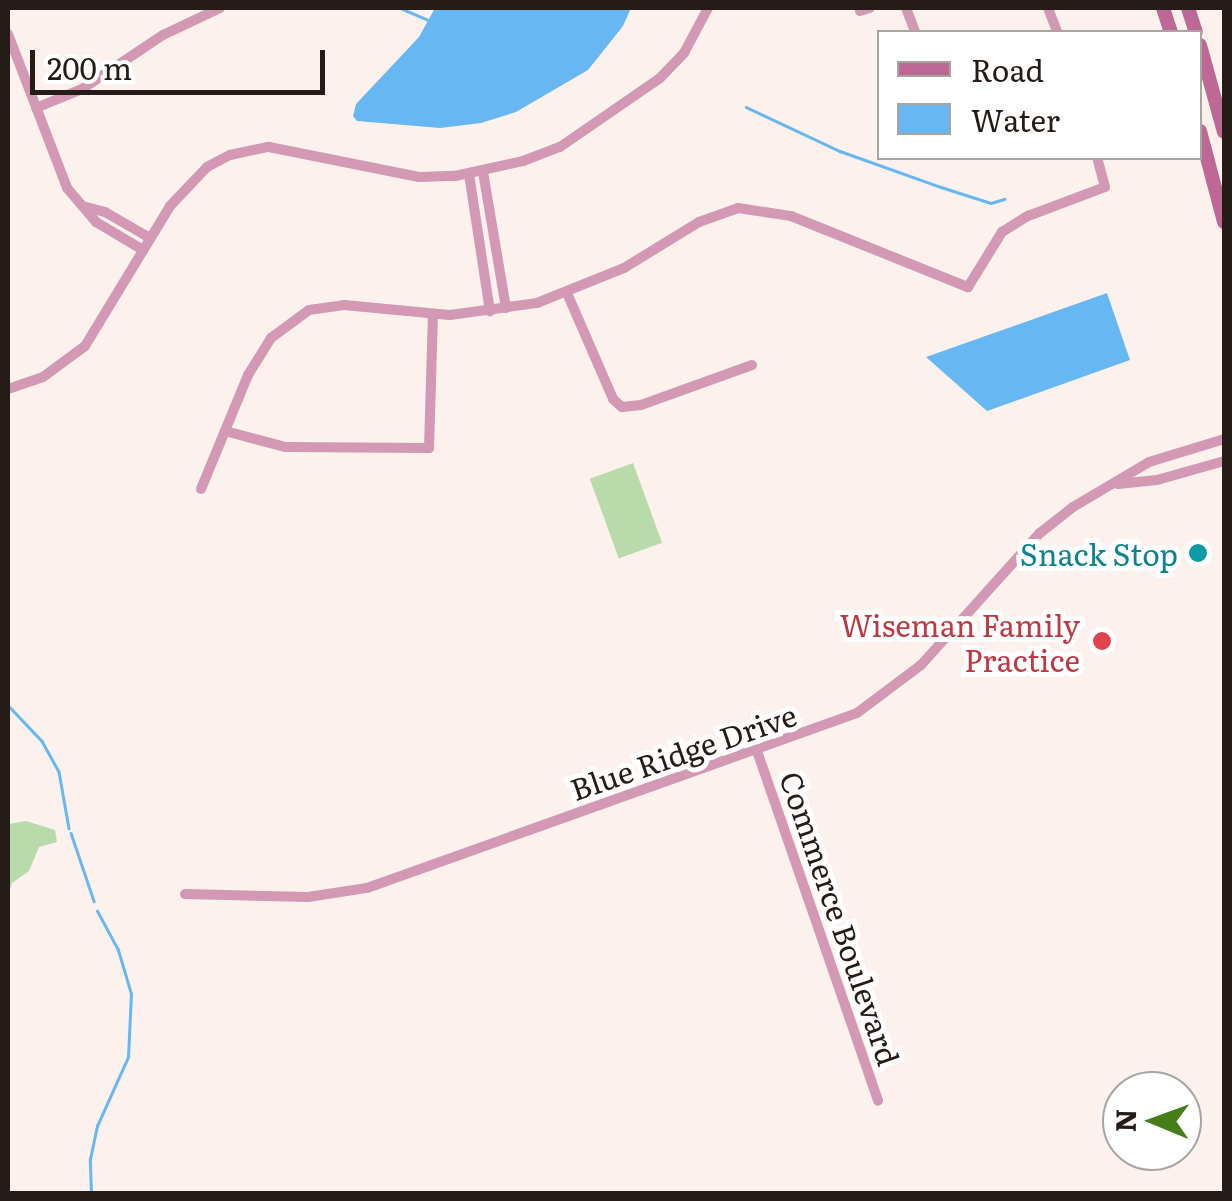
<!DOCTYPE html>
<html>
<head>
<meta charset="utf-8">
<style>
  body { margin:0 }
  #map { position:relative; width:1232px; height:1201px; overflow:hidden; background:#fdf1ed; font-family:Literata,serif }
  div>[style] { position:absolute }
  .green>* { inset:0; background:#b9daaa; transform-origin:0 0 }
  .water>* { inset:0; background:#67b7f3 }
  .stream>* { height:2.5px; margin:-1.25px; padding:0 1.25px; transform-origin:1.25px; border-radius:1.25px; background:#67b7f3 }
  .minor>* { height:10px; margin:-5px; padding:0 5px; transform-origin:5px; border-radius:5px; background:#d398b4 }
  .secondary>* { height:14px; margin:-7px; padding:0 7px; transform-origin:7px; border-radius:7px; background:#be6995 }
  .dots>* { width:28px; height:28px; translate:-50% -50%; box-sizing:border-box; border:5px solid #fff; border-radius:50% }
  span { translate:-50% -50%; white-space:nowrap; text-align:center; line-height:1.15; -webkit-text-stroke:10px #fff; paint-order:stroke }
  .culture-label { font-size:30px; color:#0d838f }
  .right { translate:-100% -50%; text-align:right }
  .health-label { font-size:30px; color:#be3a42 }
  .street-label { font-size:30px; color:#251b17 }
  .frame { position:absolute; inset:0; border:10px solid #251b17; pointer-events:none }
  .legend { position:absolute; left:877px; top:30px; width:325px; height:130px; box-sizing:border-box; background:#fff; border:2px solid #a8a4a2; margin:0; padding:12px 18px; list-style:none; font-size:30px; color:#251b17 }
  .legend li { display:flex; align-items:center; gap:20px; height:50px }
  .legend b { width:50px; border:2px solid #a8a4a2 }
  .north { position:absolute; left:1102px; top:1071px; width:100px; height:100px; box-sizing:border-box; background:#fff; border:2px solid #a8a4a2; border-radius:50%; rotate:271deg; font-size:28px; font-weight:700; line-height:40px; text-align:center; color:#251b17 }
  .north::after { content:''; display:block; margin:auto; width:35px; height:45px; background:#457d16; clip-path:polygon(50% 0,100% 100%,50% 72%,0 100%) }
  .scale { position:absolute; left:30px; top:50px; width:295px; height:45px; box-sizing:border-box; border:5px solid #251b17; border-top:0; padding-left:12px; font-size:30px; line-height:35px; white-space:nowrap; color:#251b17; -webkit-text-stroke:8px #fff; paint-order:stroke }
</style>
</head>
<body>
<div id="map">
  <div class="green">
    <i style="left:633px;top:463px;width:85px;height:46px;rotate:70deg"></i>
    <i style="clip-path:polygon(26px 821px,55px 830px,57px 842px,39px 847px,29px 871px,12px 883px,8px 895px,8px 824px)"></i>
  </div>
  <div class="water">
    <i style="clip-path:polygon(435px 8px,631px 8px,623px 26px,588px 70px,516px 112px,481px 123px,440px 128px,357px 121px,353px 116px,356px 104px,419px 37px)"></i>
    <i style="clip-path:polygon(1107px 293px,1130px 360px,987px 411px,926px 357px)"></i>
  </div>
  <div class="stream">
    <i style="left:400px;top:8px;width:34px;rotate:23deg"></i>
    <i style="left:746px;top:107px;width:104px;rotate:25.1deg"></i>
    <i style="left:840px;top:151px;width:107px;rotate:19.6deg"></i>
    <i style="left:941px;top:187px;width:52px;rotate:17.7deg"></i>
    <i style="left:991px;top:203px;width:14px;rotate:-17deg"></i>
    <i style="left:8px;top:705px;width:50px;rotate:46.6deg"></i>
    <i style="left:42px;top:741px;width:35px;rotate:61deg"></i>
    <i style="left:59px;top:772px;width:57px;rotate:79.9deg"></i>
    <i style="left:71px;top:833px;width:72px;rotate:71.3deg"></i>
    <i style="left:91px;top:1194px;width:35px;rotate:-92deg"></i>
    <i style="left:90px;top:1159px;width:34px;rotate:-78deg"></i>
    <i style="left:97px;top:1126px;width:76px;rotate:-65.8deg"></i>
    <i style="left:128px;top:1057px;width:63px;rotate:-87.3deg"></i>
    <i style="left:131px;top:994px;width:46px;rotate:-106.5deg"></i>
    <i style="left:118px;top:950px;width:44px;rotate:-118.3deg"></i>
  </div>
  <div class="minor">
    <i style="left:906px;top:8px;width:26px;rotate:69deg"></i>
    <i style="left:1048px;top:8px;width:26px;rotate:69deg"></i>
    <i style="left:860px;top:11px;width:10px;rotate:-17deg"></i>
    <i style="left:8px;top:34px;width:165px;rotate:69deg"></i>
    <i style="left:67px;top:188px;width:45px;rotate:49.5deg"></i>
    <i style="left:96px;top:222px;width:55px;rotate:30.8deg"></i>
    <i style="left:36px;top:108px;width:50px;rotate:-22.4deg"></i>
    <i style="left:82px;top:89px;width:97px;rotate:-33.7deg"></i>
    <i style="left:163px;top:35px;width:63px;rotate:-25.3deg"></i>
    <i style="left:483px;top:172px;width:138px;rotate:80.4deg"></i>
    <i style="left:469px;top:174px;width:139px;rotate:81.3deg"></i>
    <i style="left:86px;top:207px;width:20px;rotate:15deg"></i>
    <i style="left:105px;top:212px;width:52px;rotate:30deg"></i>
    <i style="left:567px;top:293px;width:116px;rotate:66.5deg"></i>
    <i style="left:613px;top:399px;width:12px;rotate:42deg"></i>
    <i style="left:622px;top:407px;width:19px;rotate:-6deg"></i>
    <i style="left:641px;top:405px;width:118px;rotate:-19.8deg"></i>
    <i style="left:8px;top:389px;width:37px;rotate:-19deg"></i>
    <i style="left:43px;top:377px;width:52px;rotate:-36.4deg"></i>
    <i style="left:85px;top:346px;width:164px;rotate:-58.7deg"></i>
    <i style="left:170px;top:206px;width:54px;rotate:-46.5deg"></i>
    <i style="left:207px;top:167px;width:26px;rotate:-28deg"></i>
    <i style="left:230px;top:155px;width:40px;rotate:-12deg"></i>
    <i style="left:269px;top:147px;width:153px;rotate:11.3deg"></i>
    <i style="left:419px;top:177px;width:36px;rotate:-2deg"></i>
    <i style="left:455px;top:176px;width:70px;rotate:-12.4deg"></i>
    <i style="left:523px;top:161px;width:40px;rotate:-21deg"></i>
    <i style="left:560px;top:147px;width:121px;rotate:-34.6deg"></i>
    <i style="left:660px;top:78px;width:35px;rotate:-46deg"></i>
    <i style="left:684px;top:53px;width:51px;rotate:-61.9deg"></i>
    <i style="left:225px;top:431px;width:62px;rotate:14.9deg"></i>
    <i style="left:285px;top:447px;width:144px;rotate:0.4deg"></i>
    <i style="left:429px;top:448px;width:133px;rotate:-88.3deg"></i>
    <i style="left:1118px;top:484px;width:39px;rotate:-6deg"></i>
    <i style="left:1157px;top:480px;width:70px;rotate:-15.8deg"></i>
    <i style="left:201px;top:489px;width:123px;rotate:-67.6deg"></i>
    <i style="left:248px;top:375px;width:44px;rotate:-58.1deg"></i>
    <i style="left:271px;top:338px;width:47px;rotate:-36.4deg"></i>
    <i style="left:309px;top:310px;width:35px;rotate:-8deg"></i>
    <i style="left:344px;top:305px;width:106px;rotate:5.4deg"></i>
    <i style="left:450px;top:315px;width:88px;rotate:-7.9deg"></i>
    <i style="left:537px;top:303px;width:94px;rotate:-21.9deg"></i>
    <i style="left:624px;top:268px;width:88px;rotate:-31.5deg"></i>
    <i style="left:699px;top:222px;width:41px;rotate:-19.7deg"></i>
    <i style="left:738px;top:208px;width:54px;rotate:8.6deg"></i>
    <i style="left:791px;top:216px;width:191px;rotate:21.9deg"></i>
    <i style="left:968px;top:287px;width:65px;rotate:-58.3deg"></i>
    <i style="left:1002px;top:232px;width:31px;rotate:-32deg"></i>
    <i style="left:1028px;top:216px;width:82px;rotate:-20.6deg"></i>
    <i style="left:1105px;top:187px;width:30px;rotate:-105deg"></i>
    <i style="left:757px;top:751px;width:370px;rotate:70.9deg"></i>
    <i style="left:185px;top:894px;width:123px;rotate:1.4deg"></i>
    <i style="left:308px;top:897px;width:60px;rotate:-8.7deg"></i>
    <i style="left:367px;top:888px;width:520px;rotate:-19.65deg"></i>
    <i style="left:857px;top:713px;width:80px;rotate:-36.9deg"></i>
    <i style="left:921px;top:665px;width:178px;rotate:-48deg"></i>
    <i style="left:1040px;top:533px;width:42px;rotate:-38.2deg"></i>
    <i style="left:1073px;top:507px;width:88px;rotate:-30.6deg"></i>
    <i style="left:1149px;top:462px;width:78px;rotate:-17deg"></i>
  </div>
  <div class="secondary">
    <i style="left:1163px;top:8px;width:25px;rotate:72deg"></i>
    <i style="left:1188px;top:8px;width:25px;rotate:72deg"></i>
    <i style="left:1200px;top:45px;width:90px;rotate:74.6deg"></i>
    <i style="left:1200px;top:131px;width:94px;rotate:75.2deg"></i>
  </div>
  <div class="dots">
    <i style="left:1198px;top:553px;background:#0f9aa8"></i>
    <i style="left:1102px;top:641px;background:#e0444e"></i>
  </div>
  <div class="culture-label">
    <span class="right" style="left:1178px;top:553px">Snack Stop</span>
  </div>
  <div class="health-label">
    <span class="right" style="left:1080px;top:641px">Wiseman Family<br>Practice</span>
  </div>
  <div class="street-label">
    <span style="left:683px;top:751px;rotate:-19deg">Blue Ridge Drive</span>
    <span style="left:841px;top:918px;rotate:71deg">Commerce Boulevard</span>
  </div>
  <div class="frame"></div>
  <ul class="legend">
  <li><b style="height:12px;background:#be6995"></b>Road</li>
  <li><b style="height:28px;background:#67b7f3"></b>Water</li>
  </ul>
  <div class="north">N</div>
  <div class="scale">200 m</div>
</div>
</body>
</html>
